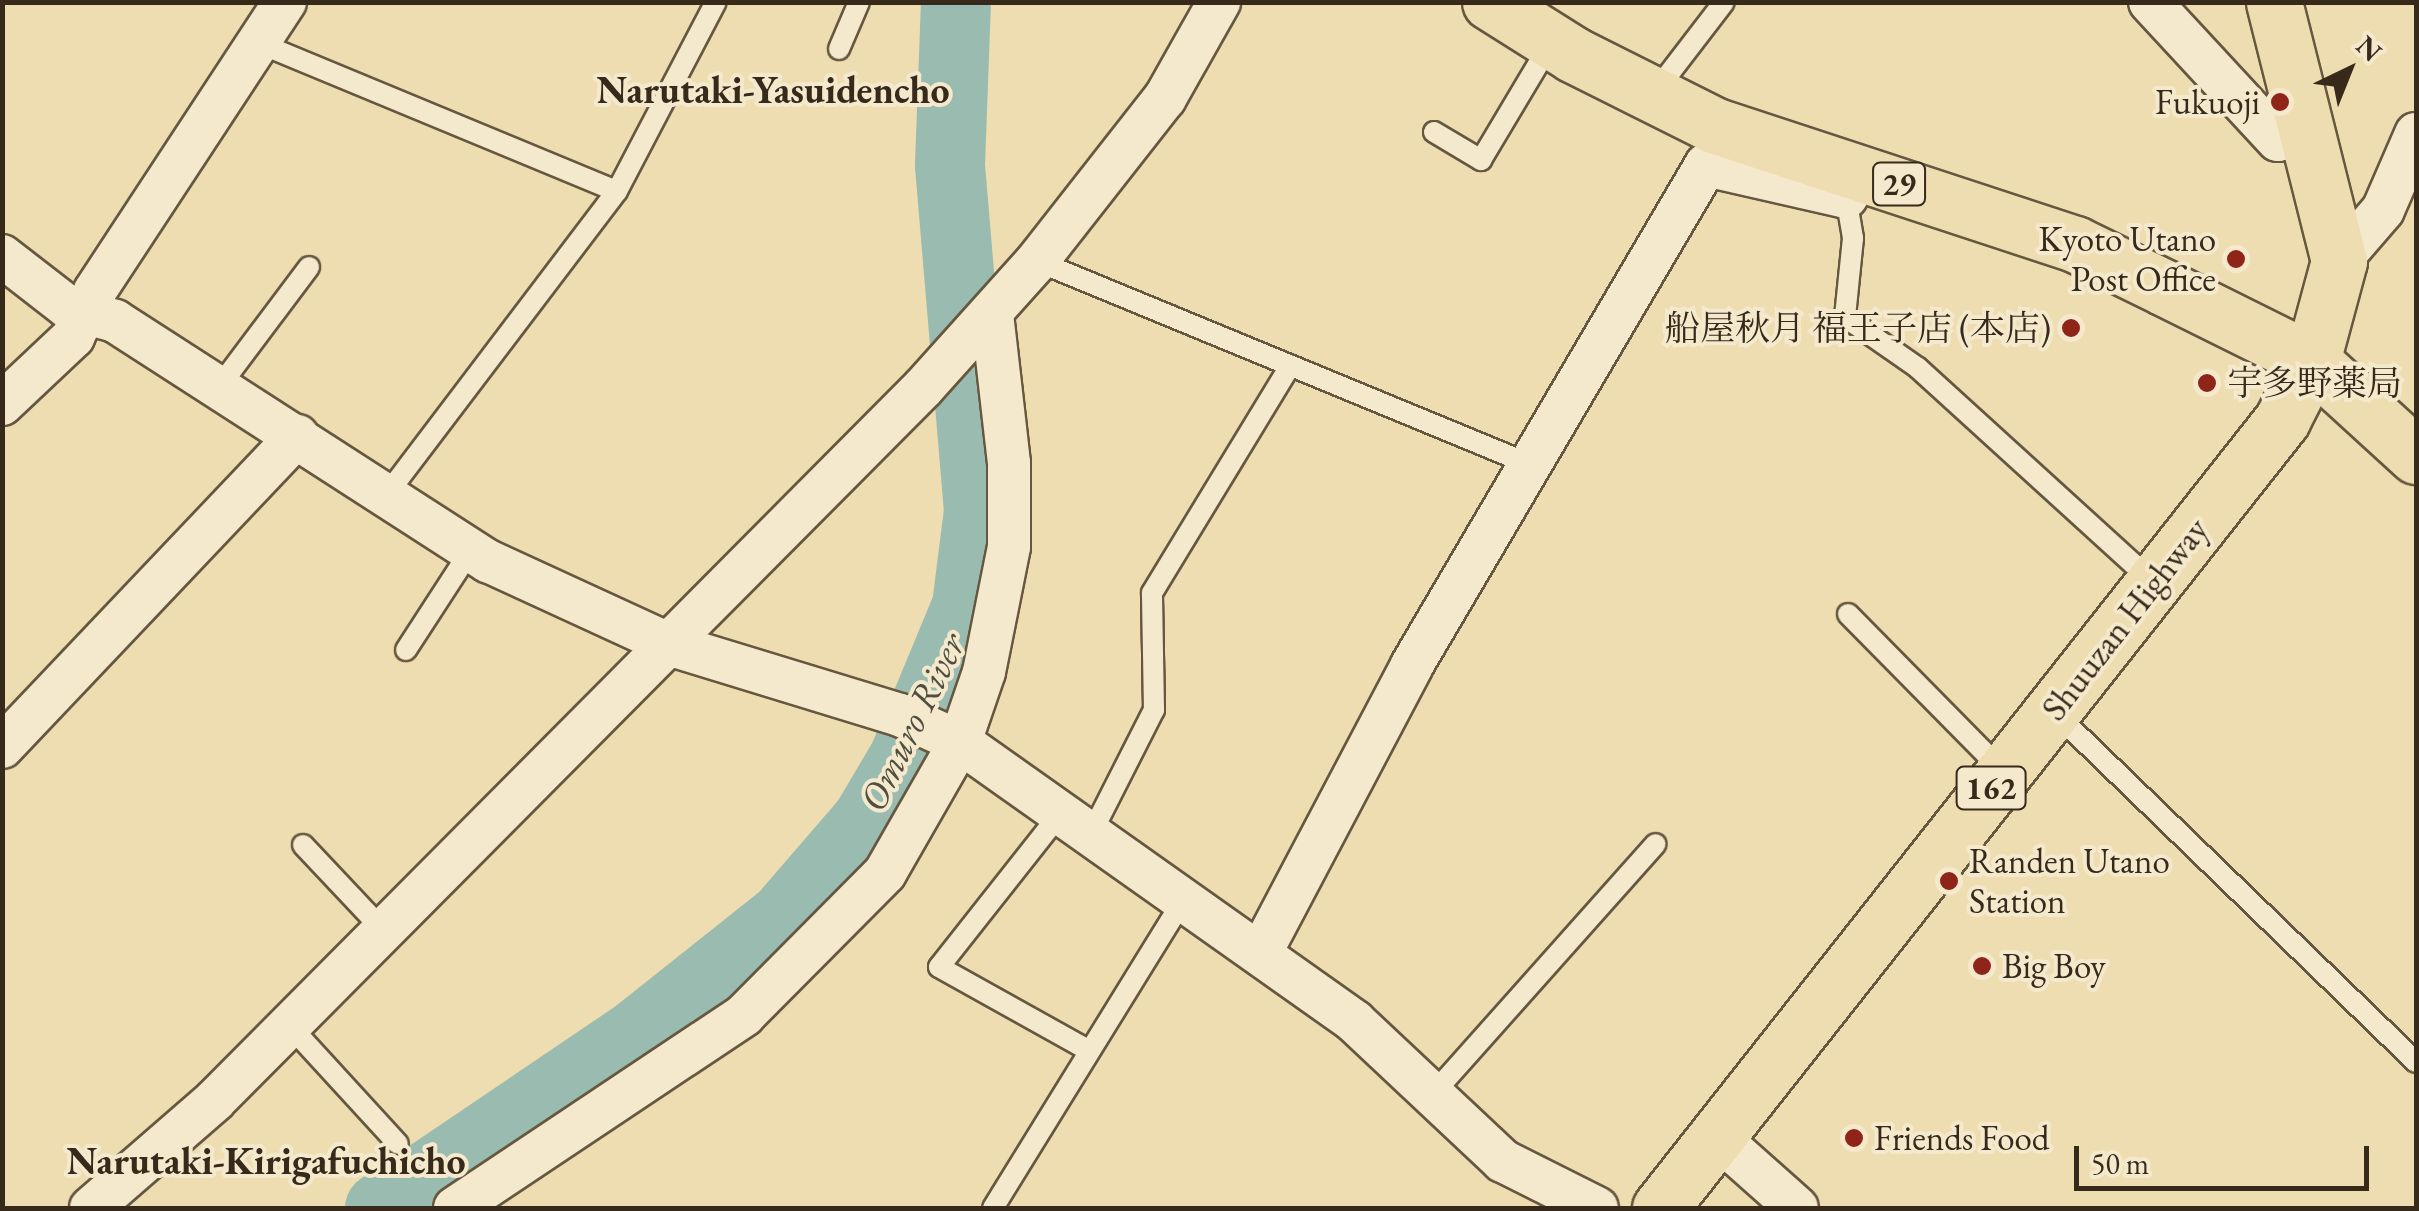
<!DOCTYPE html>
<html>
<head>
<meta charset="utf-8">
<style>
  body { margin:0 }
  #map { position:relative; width:2419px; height:1211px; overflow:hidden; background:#eeddb0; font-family:"EB Garamond","Noto Serif JP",serif }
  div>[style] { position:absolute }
  .river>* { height:70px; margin:-35px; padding:0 35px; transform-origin:35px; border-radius:35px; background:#9abbb0 }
  .roads { filter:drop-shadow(2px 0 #665740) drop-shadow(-2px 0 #665740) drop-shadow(0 2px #665740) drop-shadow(0 -2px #665740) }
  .service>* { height:20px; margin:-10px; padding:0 10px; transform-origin:10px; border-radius:10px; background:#f4e9cc }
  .minor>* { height:42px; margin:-21px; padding:0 21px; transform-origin:21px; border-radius:21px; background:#f4e9cc }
  .primary>* { height:55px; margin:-27.5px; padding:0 27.5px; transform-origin:27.5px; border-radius:27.5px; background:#eeddb0 }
  .trunk>* { height:55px; margin:-27.5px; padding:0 27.5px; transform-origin:27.5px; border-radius:27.5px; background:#eeddb0 }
  .dots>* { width:28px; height:28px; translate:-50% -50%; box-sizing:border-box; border:5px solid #f4e9cc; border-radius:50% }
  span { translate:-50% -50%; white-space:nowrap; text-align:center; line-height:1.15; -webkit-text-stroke:8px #f4e9cc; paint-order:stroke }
  .shield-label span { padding:2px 8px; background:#f4e9cc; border:2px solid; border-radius:8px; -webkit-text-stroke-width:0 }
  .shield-label { font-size:32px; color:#382a1b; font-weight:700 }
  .poi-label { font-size:35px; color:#382a1b }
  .right { translate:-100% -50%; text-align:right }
  .left { translate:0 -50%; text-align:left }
  .street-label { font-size:35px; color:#382a1b }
  .neighbourhood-label { font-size:38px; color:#382a1b; font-weight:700 }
  .water-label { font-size:38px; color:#504e40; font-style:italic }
  .frame { position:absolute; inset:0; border:5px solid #382a1b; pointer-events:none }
  .north { position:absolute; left:2299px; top:20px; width:100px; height:100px; -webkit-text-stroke:8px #f4e9cc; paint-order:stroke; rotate:43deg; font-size:28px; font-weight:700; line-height:40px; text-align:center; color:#382a1b }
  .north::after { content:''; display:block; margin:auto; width:35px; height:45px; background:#382a1b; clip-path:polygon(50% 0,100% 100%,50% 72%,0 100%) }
  .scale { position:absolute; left:2074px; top:1146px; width:295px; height:45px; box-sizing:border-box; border:5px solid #382a1b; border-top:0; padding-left:12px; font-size:30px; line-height:35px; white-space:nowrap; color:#382a1b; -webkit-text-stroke:8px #f4e9cc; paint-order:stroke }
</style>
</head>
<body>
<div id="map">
  <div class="river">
    <i style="left:380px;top:1208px;width:310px;rotate:-34.1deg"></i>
    <i style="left:637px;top:1034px;width:186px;rotate:-38.5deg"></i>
    <i style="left:783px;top:918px;width:127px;rotate:-49.2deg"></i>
    <i style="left:866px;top:822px;width:74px;rotate:-59.3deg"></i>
    <i style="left:904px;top:758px;width:165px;rotate:-67.5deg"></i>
    <i style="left:967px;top:606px;width:96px;rotate:-82.8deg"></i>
    <i style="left:979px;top:511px;width:347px;rotate:-94.8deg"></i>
    <i style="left:950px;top:165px;width:163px;rotate:-87.9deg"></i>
  </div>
  <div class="roads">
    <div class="service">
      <i style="left:259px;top:43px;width:387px;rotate:22.5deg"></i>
      <i style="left:839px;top:49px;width:51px;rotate:-66.9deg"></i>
      <i style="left:1655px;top:92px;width:113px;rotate:-52.5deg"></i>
      <i style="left:1434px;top:132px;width:55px;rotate:30.8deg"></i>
      <i style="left:1481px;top:160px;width:139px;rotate:-59.2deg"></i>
      <i style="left:1846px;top:197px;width:42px;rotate:80.3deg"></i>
      <i style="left:1853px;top:238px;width:79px;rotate:95.8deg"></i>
      <i style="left:1845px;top:317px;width:89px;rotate:34.9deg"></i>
      <i style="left:1918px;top:368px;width:315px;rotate:42.3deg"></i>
      <i style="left:1037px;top:261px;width:532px;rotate:22.42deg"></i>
      <i style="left:219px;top:387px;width:150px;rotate:-53.1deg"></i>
      <i style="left:387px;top:494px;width:380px;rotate:-52.8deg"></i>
      <i style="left:617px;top:191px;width:213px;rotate:-62.4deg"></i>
      <i style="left:1848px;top:614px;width:221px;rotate:45.4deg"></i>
      <i style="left:406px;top:650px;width:119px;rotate:-57deg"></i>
      <i style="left:2055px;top:713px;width:502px;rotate:44.03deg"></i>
      <i style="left:1063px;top:810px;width:200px;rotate:128.3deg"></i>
      <i style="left:939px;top:967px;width:171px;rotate:29.1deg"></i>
      <i style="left:1092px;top:832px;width:137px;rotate:-63.1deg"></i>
      <i style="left:1154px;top:710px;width:117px;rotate:-91deg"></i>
      <i style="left:1152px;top:593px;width:266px;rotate:-58.7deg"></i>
      <i style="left:303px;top:845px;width:117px;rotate:46.7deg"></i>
      <i style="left:289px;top:1025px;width:161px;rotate:47.5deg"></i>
      <i style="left:1432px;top:1095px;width:336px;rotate:-48.3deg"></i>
      <i style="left:993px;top:1208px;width:362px;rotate:-58.3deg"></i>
    </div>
    <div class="minor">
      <i style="left:2150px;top:2px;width:188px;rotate:47.2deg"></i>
      <i style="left:2278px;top:140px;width:33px;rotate:-11deg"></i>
      <i style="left:2px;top:256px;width:85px;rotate:37.8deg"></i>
      <i style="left:69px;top:308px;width:48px;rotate:15.8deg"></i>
      <i style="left:115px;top:321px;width:444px;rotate:32.8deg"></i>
      <i style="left:488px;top:561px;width:201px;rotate:24.7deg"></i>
      <i style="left:671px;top:645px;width:239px;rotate:17deg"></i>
      <i style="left:900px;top:715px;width:66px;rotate:24.2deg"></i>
      <i style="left:960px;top:742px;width:484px;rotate:35.3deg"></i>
      <i style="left:1355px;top:1022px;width:203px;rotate:43.2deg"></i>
      <i style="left:1503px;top:1161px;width:105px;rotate:26.6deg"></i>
      <i style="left:2339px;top:261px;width:67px;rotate:-49.2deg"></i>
      <i style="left:2383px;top:210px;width:83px;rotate:-66.5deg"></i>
      <i style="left:2px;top:404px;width:98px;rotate:-43.3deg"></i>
      <i style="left:73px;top:337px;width:51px;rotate:-64.4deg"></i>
      <i style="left:95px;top:291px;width:346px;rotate:-56.7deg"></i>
      <i style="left:2px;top:747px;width:429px;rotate:-46.5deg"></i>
      <i style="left:1261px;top:952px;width:324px;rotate:-62.2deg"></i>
      <i style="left:1412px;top:665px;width:580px;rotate:-59.54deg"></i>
      <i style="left:1706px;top:165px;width:144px;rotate:12.9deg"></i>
      <i style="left:1846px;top:197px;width:30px;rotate:-56deg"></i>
      <i style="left:1716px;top:1136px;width:108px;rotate:41.6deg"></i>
      <i style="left:91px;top:1208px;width:163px;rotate:-41deg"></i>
      <i style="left:214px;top:1101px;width:1006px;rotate:-45.16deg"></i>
      <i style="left:923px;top:388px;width:171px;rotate:-48.1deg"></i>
      <i style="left:1037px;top:261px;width:207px;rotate:-51.9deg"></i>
      <i style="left:1165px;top:98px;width:110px;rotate:-60.6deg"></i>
      <i style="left:455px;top:1208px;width:348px;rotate:-33.7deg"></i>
      <i style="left:744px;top:1015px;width:200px;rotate:-45.2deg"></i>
      <i style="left:885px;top:873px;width:151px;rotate:-60.2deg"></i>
      <i style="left:960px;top:742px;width:74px;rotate:-71.1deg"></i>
      <i style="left:984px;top:672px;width:127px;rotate:-78.7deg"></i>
      <i style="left:1009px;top:547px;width:84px;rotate:-90deg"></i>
      <i style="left:1009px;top:463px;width:150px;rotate:-96.5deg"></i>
    </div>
    <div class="primary">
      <i style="left:1490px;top:2px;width:99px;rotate:32.2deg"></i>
      <i style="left:1574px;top:55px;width:159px;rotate:26.6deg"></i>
      <i style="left:1716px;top:126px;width:378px;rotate:18.2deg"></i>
      <i style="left:2075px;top:244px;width:98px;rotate:26deg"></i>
      <i style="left:2163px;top:287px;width:166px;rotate:26.4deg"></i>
      <i style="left:2312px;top:361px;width:141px;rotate:42.4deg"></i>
    </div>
    <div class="trunk">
      <i style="left:1660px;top:1208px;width:1004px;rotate:-51.71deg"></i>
      <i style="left:2282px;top:420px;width:66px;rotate:-63deg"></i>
      <i style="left:2312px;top:361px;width:104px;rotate:-74.9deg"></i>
      <i style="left:2339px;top:261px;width:267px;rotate:-104.1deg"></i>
    </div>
  </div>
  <div class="dots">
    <i style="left:2280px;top:102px;background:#8f2418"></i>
    <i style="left:2236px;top:259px;background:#8f2418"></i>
    <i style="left:2071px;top:328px;background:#8f2418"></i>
    <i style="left:2207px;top:383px;background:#8f2418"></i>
    <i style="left:1949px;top:881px;background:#8f2418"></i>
    <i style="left:1982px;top:966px;background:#8f2418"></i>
    <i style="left:1854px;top:1138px;background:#8f2418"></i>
  </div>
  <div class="shield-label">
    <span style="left:1899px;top:184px">29</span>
    <span style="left:1991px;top:788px">162</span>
  </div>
  <div class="poi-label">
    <span class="right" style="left:2260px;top:102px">Fukuoji</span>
    <span class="right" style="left:2216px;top:259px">Kyoto Utano<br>Post Office</span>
    <span class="right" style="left:2051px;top:328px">船屋秋月 福王子店 (本店)</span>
    <span class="left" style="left:2227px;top:383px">宇多野薬局</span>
    <span class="left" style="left:1969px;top:881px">Randen Utano<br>Station</span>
    <span class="left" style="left:2002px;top:966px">Big Boy</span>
    <span class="left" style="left:1874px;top:1138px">Friends Food</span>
  </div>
  <div class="street-label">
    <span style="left:2125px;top:619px;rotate:-52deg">Shuuzan Highway</span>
  </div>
  <div class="neighbourhood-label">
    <span style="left:773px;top:90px">Narutaki-Yasuidencho</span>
    <span style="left:266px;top:1161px">Narutaki-Kirigafuchicho</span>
  </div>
  <div class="water-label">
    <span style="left:912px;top:722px;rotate:-64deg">Omuro River</span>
  </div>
  <div class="frame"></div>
  <div class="north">N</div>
  <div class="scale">50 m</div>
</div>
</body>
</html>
